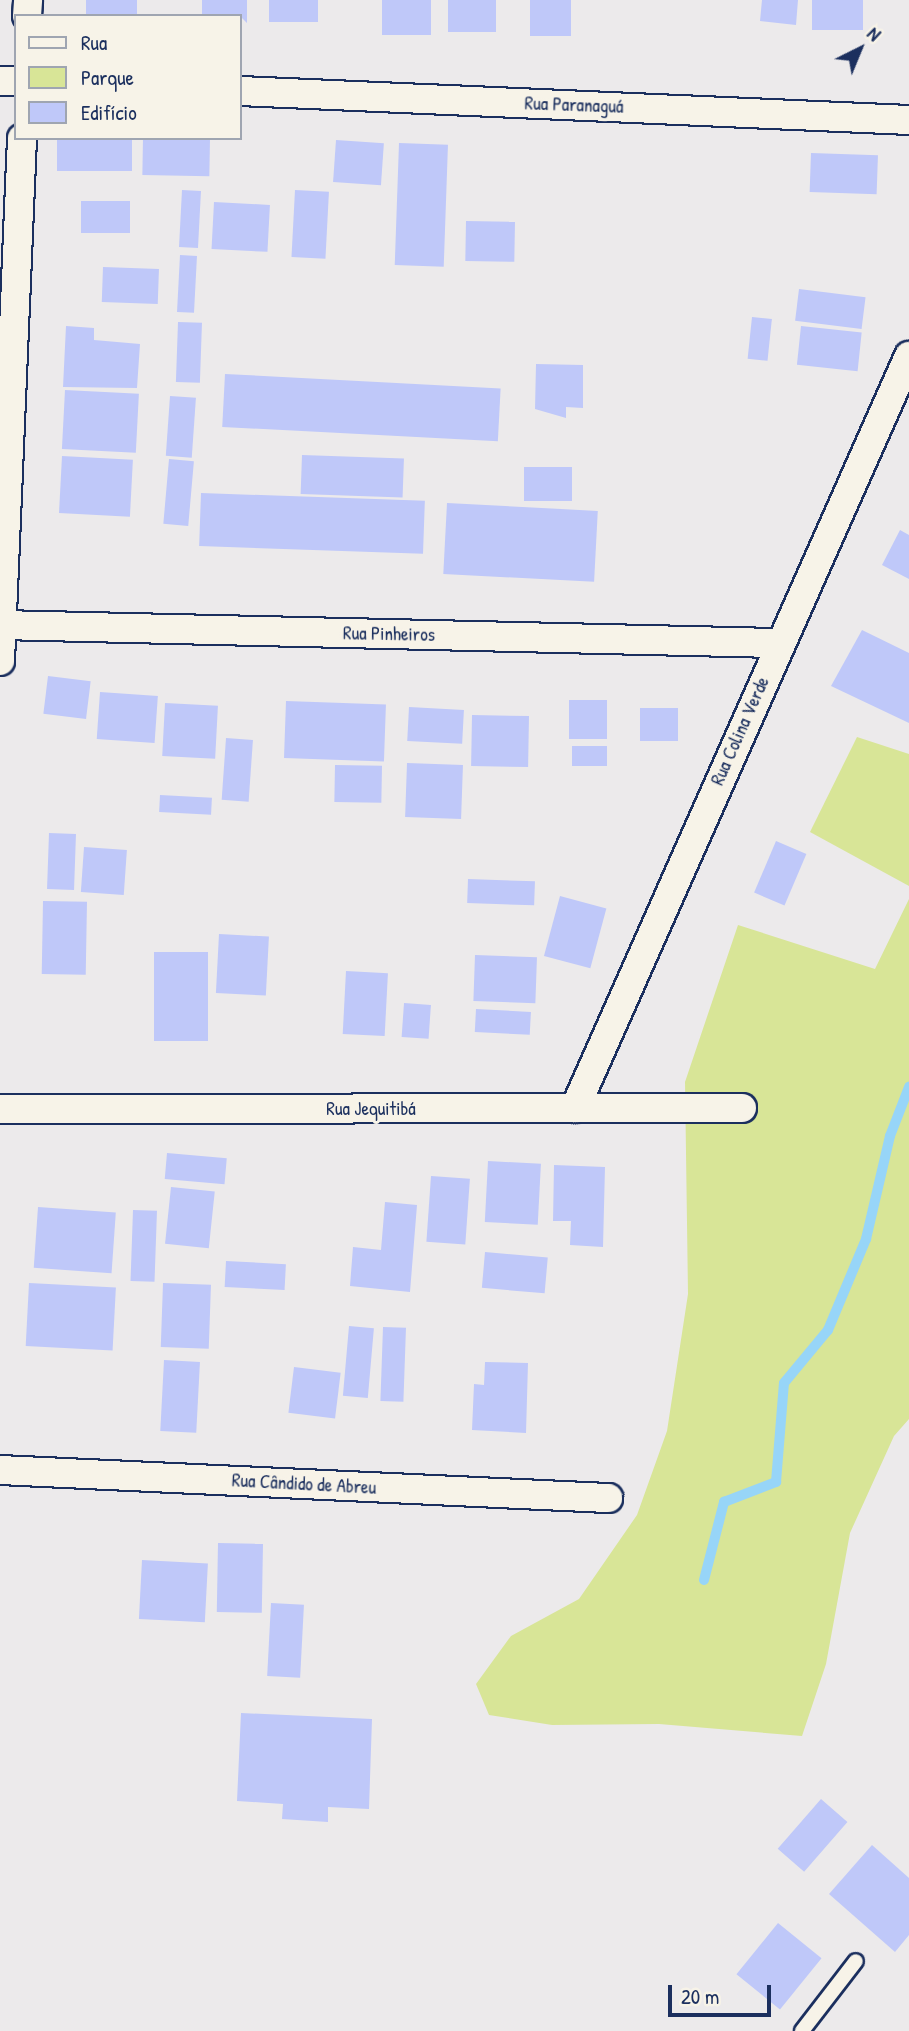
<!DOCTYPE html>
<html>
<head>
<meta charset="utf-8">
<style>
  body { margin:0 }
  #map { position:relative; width:909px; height:2031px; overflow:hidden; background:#eceaeb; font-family:"Patrick Hand",sans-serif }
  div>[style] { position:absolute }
  .green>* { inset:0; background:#d8e597 }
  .stream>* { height:10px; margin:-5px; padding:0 5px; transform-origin:5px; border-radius:5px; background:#97d5f8 }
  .building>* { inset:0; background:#bfc8f9; transform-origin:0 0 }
  .roads { filter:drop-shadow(2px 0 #1b2f5e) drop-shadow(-2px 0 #1b2f5e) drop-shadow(0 2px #1b2f5e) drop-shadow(0 -2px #1b2f5e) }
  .lane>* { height:14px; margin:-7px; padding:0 7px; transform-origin:7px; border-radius:7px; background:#f7f3e8 }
  .street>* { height:28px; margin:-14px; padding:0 14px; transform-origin:14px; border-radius:14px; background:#f7f3e8 }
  span { translate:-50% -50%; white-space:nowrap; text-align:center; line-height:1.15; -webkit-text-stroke:6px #f7f3e8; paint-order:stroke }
  .street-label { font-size:19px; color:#1b2f5e }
  .legend { position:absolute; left:14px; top:14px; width:228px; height:126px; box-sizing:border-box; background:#f7f3e8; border:2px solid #9fa5b1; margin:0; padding:9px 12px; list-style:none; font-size:21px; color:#1b2f5e }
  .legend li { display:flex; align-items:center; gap:14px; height:35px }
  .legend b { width:35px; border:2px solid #9fa5b1 }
  .north { position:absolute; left:825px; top:14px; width:70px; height:70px; -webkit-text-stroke:5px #f7f3e8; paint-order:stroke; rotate:43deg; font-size:19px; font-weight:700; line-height:28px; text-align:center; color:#1b2f5e }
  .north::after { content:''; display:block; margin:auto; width:24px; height:32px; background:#1b2f5e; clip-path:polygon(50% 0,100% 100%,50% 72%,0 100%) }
  .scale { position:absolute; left:668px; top:1985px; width:103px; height:32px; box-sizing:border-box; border:4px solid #1b2f5e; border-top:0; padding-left:9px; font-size:21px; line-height:24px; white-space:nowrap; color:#1b2f5e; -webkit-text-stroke:5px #f7f3e8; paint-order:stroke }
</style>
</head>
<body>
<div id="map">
  <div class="green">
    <i style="clip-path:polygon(857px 737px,909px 754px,909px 886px,810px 832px)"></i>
    <i style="clip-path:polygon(909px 899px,909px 1419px,894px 1436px,850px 1533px,826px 1664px,802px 1736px,659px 1724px,552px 1725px,489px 1715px,476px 1684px,511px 1636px,579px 1599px,637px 1515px,667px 1431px,688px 1294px,685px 1082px,738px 925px,875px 969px)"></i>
  </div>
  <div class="stream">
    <i style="left:704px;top:1580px;width:81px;rotate:-75.6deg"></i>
    <i style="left:724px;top:1502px;width:56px;rotate:-21deg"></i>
    <i style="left:776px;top:1482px;width:99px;rotate:-85.4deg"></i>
    <i style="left:784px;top:1383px;width:69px;rotate:-50.3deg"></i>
    <i style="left:828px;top:1330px;width:99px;rotate:-67.3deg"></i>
    <i style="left:866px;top:1239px;width:106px;rotate:-76.9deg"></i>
    <i style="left:890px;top:1136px;width:53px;rotate:-68.8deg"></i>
  </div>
  <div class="building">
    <i style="left:86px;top:0;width:51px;height:16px"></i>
    <i style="clip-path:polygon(202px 0,247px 0,247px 23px,240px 16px,202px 16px)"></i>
    <i style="left:269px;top:0;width:49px;height:22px"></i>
    <i style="left:382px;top:0;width:49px;height:35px"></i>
    <i style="left:448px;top:0;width:48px;height:32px"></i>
    <i style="left:530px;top:0;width:41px;height:36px"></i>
    <i style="clip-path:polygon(762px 0,798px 0,796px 25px,760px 21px)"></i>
    <i style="left:812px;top:0;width:51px;height:30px"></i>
    <i style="left:57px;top:138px;width:75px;height:33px"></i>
    <i style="left:143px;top:138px;width:67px;height:37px;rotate:1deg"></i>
    <i style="left:336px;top:140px;width:48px;height:42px;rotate:4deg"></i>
    <i style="left:399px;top:143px;width:49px;height:122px;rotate:2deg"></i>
    <i style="left:811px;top:153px;width:67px;height:39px;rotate:2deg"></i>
    <i style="left:182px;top:190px;width:19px;height:57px;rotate:3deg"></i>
    <i style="left:295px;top:190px;width:34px;height:67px;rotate:3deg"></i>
    <i style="left:81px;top:201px;width:49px;height:32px"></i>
    <i style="left:214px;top:202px;width:56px;height:47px;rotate:3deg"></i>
    <i style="left:466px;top:221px;width:49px;height:40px;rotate:1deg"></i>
    <i style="left:180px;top:255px;width:17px;height:57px;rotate:3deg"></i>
    <i style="left:103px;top:267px;width:56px;height:35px;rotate:2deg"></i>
    <i style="left:799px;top:289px;width:67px;height:32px;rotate:7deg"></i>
    <i style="left:752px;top:317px;width:20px;height:42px;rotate:6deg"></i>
    <i style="left:178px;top:322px;width:24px;height:60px;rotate:2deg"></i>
    <i style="clip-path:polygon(66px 326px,94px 328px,94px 340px,140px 344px,137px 388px,63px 387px)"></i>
    <i style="left:801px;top:326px;width:61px;height:39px;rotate:6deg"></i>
    <i style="clip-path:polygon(536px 364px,583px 365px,583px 408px,566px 407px,566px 418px,535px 409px)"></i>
    <i style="left:225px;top:374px;width:276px;height:53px;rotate:3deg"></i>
    <i style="left:65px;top:390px;width:74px;height:59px;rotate:3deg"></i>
    <i style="left:170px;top:396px;width:26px;height:60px;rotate:4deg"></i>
    <i style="left:302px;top:455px;width:102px;height:39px;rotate:2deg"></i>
    <i style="left:62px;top:456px;width:71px;height:57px;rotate:3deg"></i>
    <i style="left:169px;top:459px;width:25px;height:65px;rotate:5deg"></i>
    <i style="left:524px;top:467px;width:48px;height:34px"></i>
    <i style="left:201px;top:493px;width:224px;height:53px;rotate:2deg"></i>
    <i style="left:447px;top:503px;width:151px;height:71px;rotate:3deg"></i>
    <i style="clip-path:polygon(900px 530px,909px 535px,909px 579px,882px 565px)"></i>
    <i style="clip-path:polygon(862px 630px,909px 653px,909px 723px,831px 686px)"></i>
    <i style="left:48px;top:676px;width:43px;height:38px;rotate:7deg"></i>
    <i style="left:100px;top:692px;width:58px;height:47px;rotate:4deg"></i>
    <i style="left:569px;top:700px;width:38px;height:39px"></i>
    <i style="left:286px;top:701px;width:100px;height:57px;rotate:2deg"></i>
    <i style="left:165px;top:703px;width:53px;height:53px;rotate:3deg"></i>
    <i style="left:409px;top:707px;width:55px;height:34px;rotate:3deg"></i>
    <i style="left:640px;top:708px;width:38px;height:33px"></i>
    <i style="left:472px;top:715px;width:57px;height:51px;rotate:1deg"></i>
    <i style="left:226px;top:738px;width:27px;height:62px;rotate:4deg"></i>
    <i style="left:607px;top:746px;width:20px;height:35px;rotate:90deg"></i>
    <i style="left:407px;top:763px;width:56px;height:54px;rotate:2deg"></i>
    <i style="left:335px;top:765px;width:47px;height:37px;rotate:1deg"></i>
    <i style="left:160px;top:795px;width:52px;height:17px;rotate:3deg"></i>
    <i style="left:49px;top:833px;width:27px;height:56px;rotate:2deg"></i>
    <i style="left:776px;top:841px;width:33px;height:56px;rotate:23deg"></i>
    <i style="left:84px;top:847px;width:43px;height:45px;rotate:4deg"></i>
    <i style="left:468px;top:879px;width:67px;height:24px;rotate:2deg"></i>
    <i style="left:560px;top:896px;width:48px;height:62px;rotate:15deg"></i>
    <i style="left:43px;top:901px;width:44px;height:73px;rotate:1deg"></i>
    <i style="left:219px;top:934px;width:50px;height:59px;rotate:3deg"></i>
    <i style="left:154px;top:952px;width:54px;height:89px"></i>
    <i style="left:475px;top:955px;width:62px;height:46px;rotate:2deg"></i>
    <i style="left:346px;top:971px;width:42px;height:63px;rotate:3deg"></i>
    <i style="left:404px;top:1003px;width:27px;height:34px;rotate:4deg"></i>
    <i style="left:476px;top:1009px;width:55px;height:23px;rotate:3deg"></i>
    <i style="left:167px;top:1153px;width:60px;height:26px;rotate:5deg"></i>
    <i style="left:488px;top:1161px;width:53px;height:61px;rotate:3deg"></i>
    <i style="clip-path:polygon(554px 1165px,605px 1167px,603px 1247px,570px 1245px,571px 1221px,553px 1221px)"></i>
    <i style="left:431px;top:1176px;width:39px;height:66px;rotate:4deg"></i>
    <i style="left:171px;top:1187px;width:44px;height:57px;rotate:6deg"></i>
    <i style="clip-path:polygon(385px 1202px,417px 1205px,410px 1292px,350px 1286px,353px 1247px,381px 1250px)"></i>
    <i style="left:38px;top:1207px;width:78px;height:61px;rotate:4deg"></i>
    <i style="left:133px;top:1210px;width:24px;height:71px;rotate:2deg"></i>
    <i style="left:485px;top:1252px;width:63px;height:36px;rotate:5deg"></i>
    <i style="left:226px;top:1261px;width:60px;height:26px;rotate:3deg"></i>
    <i style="left:29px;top:1283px;width:87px;height:63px;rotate:3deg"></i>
    <i style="left:163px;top:1283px;width:48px;height:64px;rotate:2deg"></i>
    <i style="left:349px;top:1326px;width:25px;height:70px;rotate:5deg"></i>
    <i style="left:383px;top:1327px;width:23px;height:74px;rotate:2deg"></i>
    <i style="left:164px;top:1360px;width:36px;height:71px;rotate:3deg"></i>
    <i style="clip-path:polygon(485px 1362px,528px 1363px,526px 1433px,472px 1430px,474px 1384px,484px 1385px)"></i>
    <i style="left:294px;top:1367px;width:47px;height:46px;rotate:7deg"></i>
    <i style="left:218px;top:1543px;width:45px;height:69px;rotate:1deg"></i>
    <i style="left:142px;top:1560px;width:66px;height:59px;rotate:3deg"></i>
    <i style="left:271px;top:1603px;width:33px;height:73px;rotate:3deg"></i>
    <i style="clip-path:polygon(241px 1713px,372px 1719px,369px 1809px,328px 1807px,328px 1822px,282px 1819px,283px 1804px,237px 1801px)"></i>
    <i style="left:821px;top:1799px;width:35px;height:66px;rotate:41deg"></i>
    <i style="clip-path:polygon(872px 1845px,909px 1878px,909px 1935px,895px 1952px,829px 1894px)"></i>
    <i style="left:778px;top:1923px;width:56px;height:66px;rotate:39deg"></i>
  </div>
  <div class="roads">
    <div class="lane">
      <i style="left:802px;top:2031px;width:88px;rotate:-52.4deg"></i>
    </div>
    <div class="street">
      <i style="left:27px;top:16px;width:16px;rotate:-86deg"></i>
      <i style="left:0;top:81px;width:16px"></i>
      <i style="left:240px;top:91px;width:670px;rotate:2.48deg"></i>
      <i style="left:0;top:625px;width:778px;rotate:1.33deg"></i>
      <i style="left:0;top:661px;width:523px;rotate:-87.59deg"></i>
      <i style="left:575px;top:1108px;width:823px;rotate:-66.05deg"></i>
      <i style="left:0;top:1109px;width:742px;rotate:-0.08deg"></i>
      <i style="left:0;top:1470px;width:609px;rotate:2.64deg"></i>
    </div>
  </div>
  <div class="street-label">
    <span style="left:574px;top:105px;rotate:2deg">Rua Paranaguá</span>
    <span style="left:389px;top:634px;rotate:1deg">Rua Pinheiros</span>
    <span style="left:740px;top:731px;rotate:-66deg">Rua Colina Verde</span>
    <span style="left:371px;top:1109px">Rua Jequitibá</span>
    <span style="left:304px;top:1484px;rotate:3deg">Rua Cândido de Abreu</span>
  </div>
  <ul class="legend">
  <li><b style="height:9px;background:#f7f3e8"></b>Rua</li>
  <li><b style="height:19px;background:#d8e597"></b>Parque</li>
  <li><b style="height:19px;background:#bfc8f9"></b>Edifício</li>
  </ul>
  <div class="north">N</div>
  <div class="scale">20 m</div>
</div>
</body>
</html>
